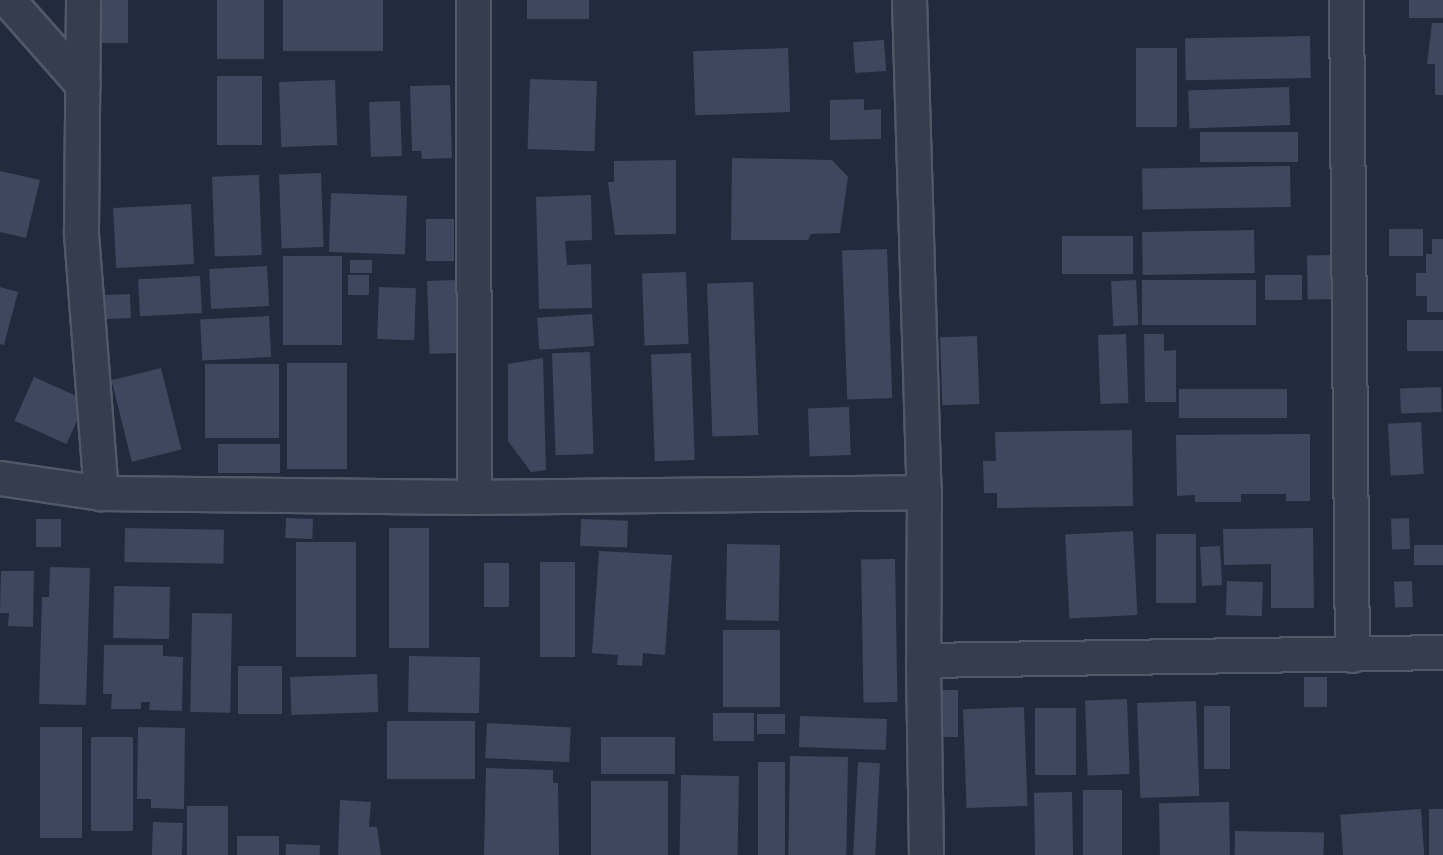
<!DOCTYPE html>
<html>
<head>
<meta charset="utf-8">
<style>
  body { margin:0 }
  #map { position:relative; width:1443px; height:855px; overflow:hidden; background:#222b3d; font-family:"Source Sans 3",sans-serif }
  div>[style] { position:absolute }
  .building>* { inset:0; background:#3e475d; transform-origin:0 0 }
  .roads { filter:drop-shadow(2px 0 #515868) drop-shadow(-2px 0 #515868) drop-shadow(0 2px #515868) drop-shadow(0 -2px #515868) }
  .minor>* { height:33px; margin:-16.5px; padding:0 16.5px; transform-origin:16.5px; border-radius:16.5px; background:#363d4d }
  span { translate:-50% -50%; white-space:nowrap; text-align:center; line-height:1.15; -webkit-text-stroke:4.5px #1b2232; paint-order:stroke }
</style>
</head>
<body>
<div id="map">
  <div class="building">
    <i style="left:97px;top:0;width:31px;height:43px"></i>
    <i style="left:217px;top:0;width:47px;height:59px"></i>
    <i style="left:283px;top:0;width:100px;height:51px"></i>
    <i style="left:527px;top:0;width:62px;height:19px"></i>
    <i style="left:1409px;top:0;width:34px;height:18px"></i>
    <i style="clip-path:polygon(1432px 23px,1443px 23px,1443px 95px,1435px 95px,1435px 64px,1427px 64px)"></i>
    <i style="left:1310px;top:36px;width:42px;height:125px;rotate:89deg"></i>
    <i style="left:884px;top:40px;width:31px;height:31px;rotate:86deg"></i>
    <i style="left:788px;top:48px;width:64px;height:95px;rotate:88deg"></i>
    <i style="left:1136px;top:48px;width:41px;height:79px"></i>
    <i style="left:217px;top:76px;width:45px;height:69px"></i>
    <i style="left:530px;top:79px;width:67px;height:70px;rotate:2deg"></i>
    <i style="left:335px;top:80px;width:65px;height:56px;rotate:88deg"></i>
    <i style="clip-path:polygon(450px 85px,452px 158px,422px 159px,421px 151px,412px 151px,410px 86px)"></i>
    <i style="left:1289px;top:87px;width:38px;height:101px;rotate:88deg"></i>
    <i style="clip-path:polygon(864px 99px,864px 110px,881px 109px,881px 139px,830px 140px,830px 100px)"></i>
    <i style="left:400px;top:101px;width:55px;height:31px;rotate:88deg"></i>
    <i style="left:1298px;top:132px;width:30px;height:98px;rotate:90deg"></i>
    <i style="clip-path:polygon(732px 158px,832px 160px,848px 177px,840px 233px,811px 234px,808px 240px,731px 240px)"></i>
    <i style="clip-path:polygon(676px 160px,676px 234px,615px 235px,608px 182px,614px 182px,614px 161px)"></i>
    <i style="left:1290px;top:166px;width:41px;height:148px;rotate:89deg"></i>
    <i style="clip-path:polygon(0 171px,40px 180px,26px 238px,0 232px)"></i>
    <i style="left:321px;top:173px;width:74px;height:42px;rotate:88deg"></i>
    <i style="left:259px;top:175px;width:80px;height:47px;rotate:88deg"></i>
    <i style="left:331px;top:193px;width:76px;height:59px;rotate:2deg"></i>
    <i style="clip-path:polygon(591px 195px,592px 240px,565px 241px,567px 265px,591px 264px,592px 308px,539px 309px,536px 197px)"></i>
    <i style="left:191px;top:204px;width:60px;height:78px;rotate:87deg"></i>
    <i style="left:426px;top:219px;width:28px;height:42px"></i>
    <i style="left:1389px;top:229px;width:34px;height:27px"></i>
    <i style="left:1254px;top:230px;width:43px;height:112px;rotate:89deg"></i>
    <i style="left:1062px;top:236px;width:71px;height:38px"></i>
    <i style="clip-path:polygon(1432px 239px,1443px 239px,1443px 312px,1427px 312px,1427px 296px,1416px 296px,1416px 273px,1426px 273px,1426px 254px,1432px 254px)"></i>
    <i style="left:887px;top:249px;width:149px;height:45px;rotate:88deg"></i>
    <i style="left:1336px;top:255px;width:44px;height:29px;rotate:89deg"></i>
    <i style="left:283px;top:256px;width:59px;height:89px"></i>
    <i style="left:350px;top:260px;width:22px;height:13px"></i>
    <i style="left:267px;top:266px;width:40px;height:58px;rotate:87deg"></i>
    <i style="left:686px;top:272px;width:72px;height:44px;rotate:88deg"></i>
    <i style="left:369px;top:275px;width:20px;height:21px;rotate:90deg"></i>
    <i style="left:1265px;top:275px;width:37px;height:25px"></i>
    <i style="left:200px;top:276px;width:37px;height:62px;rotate:87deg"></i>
    <i style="left:456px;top:280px;width:73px;height:29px;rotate:88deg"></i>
    <i style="left:1136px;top:280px;width:45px;height:25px;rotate:87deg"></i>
    <i style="left:1142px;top:280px;width:114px;height:45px"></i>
    <i style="left:753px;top:282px;width:153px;height:46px;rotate:88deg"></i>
    <i style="clip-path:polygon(0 287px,18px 292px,4px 345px,0 344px)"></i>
    <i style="left:379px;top:287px;width:37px;height:52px;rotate:2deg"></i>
    <i style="left:130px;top:294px;width:24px;height:33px;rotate:88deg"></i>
    <i style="left:592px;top:314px;width:32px;height:55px;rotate:86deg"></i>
    <i style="left:269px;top:316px;width:41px;height:69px;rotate:87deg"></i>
    <i style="left:1407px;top:320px;width:36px;height:31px"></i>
    <i style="left:1126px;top:334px;width:69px;height:28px;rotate:88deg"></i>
    <i style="clip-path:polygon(1144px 334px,1164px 334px,1164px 351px,1176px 350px,1176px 402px,1145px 402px)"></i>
    <i style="left:977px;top:336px;width:68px;height:37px;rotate:88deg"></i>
    <i style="left:590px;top:352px;width:102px;height:38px;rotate:88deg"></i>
    <i style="left:691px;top:353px;width:107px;height:40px;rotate:88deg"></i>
    <i style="clip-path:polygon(543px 358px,546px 470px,531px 472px,508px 441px,508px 364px)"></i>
    <i style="left:287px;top:363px;width:60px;height:106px"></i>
    <i style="left:205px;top:364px;width:74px;height:74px"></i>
    <i style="left:161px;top:368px;width:84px;height:51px;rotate:76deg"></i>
    <i style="left:34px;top:377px;width:57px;height:48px;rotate:24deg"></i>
    <i style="left:1441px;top:387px;width:25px;height:41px;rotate:88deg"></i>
    <i style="left:1287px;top:389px;width:29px;height:108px;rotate:90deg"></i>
    <i style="left:849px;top:407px;width:48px;height:41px;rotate:88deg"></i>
    <i style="left:1421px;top:422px;width:52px;height:33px;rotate:87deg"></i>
    <i style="clip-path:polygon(1132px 430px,1133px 506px,997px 508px,997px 493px,984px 493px,983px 461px,996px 461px,995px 432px)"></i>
    <i style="clip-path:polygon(1310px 434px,1310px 501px,1286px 501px,1286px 494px,1241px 494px,1241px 502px,1195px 502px,1195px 495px,1177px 496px,1176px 435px)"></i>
    <i style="left:218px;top:444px;width:62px;height:29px"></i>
    <i style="left:286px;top:518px;width:27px;height:20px;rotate:2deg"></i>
    <i style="left:1409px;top:518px;width:31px;height:18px;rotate:88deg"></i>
    <i style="left:36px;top:519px;width:25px;height:28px"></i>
    <i style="left:581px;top:519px;width:47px;height:27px;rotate:2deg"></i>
    <i style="left:125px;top:528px;width:99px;height:34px;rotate:1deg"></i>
    <i style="left:389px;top:528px;width:40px;height:120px"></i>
    <i style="clip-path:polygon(1313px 528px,1314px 608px,1271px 608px,1271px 564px,1224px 565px,1223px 529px)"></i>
    <i style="left:1133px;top:531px;width:84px;height:68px;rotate:87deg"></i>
    <i style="left:1156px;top:534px;width:40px;height:69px"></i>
    <i style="left:296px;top:542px;width:60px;height:115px"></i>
    <i style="left:727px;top:544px;width:53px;height:76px;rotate:1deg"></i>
    <i style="left:1443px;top:545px;width:20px;height:29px;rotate:90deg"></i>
    <i style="left:1220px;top:546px;width:39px;height:20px;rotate:87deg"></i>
    <i style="clip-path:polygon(599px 551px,672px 555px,665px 655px,643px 653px,642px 666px,617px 665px,618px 655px,592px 653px)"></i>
    <i style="left:895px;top:559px;width:143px;height:34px;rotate:89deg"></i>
    <i style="left:540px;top:562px;width:35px;height:95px"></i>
    <i style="left:484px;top:563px;width:25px;height:44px"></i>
    <i style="clip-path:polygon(50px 567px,90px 568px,86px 705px,39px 704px,42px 597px,49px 597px)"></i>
    <i style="clip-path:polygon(1px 571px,34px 571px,33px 627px,8px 626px,9px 613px,0 613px)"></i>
    <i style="left:1227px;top:581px;width:36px;height:34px;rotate:2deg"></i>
    <i style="left:1412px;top:581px;width:26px;height:18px;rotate:88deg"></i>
    <i style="left:114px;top:586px;width:56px;height:52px;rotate:1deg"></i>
    <i style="left:192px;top:613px;width:40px;height:99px;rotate:1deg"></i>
    <i style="left:723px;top:630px;width:57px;height:77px"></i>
    <i style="clip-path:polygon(104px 645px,163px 645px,163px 656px,183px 657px,182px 711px,149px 710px,150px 702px,141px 702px,141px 709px,111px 709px,112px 694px,103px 694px)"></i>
    <i style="left:409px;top:656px;width:71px;height:56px;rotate:1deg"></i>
    <i style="left:238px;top:666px;width:44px;height:48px"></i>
    <i style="left:377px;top:674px;width:38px;height:87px;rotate:88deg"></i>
    <i style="left:1304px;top:677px;width:23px;height:30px"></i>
    <i style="left:937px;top:690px;width:21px;height:47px"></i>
    <i style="left:1127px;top:699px;width:75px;height:42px;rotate:88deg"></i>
    <i style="left:1196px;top:701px;width:95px;height:59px;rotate:88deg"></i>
    <i style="left:1204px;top:706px;width:26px;height:63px"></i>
    <i style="left:1024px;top:707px;width:99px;height:61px;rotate:88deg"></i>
    <i style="left:1035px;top:708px;width:41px;height:67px"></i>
    <i style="left:713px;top:713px;width:41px;height:28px"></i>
    <i style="left:785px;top:714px;width:20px;height:28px;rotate:90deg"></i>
    <i style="left:800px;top:716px;width:87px;height:31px;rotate:2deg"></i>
    <i style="left:475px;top:721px;width:58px;height:88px;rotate:90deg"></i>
    <i style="left:487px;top:723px;width:84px;height:35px;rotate:3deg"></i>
    <i style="left:40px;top:727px;width:42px;height:111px"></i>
    <i style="clip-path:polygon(138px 727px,185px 728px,184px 809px,151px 808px,151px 799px,137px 799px)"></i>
    <i style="left:91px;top:737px;width:42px;height:94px"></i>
    <i style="left:675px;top:737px;width:37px;height:74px;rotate:90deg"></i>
    <i style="left:790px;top:756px;width:58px;height:99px;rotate:1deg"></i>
    <i style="left:758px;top:762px;width:27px;height:93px"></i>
    <i style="left:858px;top:762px;width:22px;height:93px;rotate:3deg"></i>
    <i style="clip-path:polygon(486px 768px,553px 770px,553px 783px,558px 783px,559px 855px,484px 855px)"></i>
    <i style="left:681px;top:775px;width:58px;height:80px;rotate:1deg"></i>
    <i style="left:591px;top:781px;width:77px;height:74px"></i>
    <i style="left:1083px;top:790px;width:39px;height:65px"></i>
    <i style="left:1072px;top:792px;width:63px;height:38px;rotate:89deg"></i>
    <i style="clip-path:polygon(340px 800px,371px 802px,369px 827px,377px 827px,381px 855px,338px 855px)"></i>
    <i style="left:1229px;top:802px;width:53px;height:70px;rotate:89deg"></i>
    <i style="left:187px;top:806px;width:41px;height:49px"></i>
    <i style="left:1421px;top:809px;width:46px;height:81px;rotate:86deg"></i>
    <i style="left:1429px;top:809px;width:14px;height:46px"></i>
    <i style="left:153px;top:822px;width:30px;height:33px;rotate:2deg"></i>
    <i style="left:1235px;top:831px;width:89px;height:24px;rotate:1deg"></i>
    <i style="left:237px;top:836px;width:42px;height:19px"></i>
    <i style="left:286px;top:844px;width:34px;height:11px;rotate:2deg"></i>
  </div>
  <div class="roads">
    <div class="minor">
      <i style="left:8px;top:0;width:113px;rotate:48.6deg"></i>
      <i style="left:83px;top:0;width:234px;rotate:90.5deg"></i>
      <i style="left:81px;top:234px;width:260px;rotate:85.6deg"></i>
      <i style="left:473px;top:0;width:497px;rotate:89.9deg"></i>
      <i style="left:909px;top:0;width:492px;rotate:88.3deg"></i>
      <i style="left:924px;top:492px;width:168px;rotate:90.3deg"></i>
      <i style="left:1346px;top:0;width:655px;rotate:89.48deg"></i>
      <i style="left:0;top:478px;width:102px;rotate:8.4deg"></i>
      <i style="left:101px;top:493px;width:373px;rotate:0.6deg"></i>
      <i style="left:474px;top:497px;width:450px;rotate:-0.6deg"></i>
      <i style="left:926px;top:855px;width:195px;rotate:-90.9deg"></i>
      <i style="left:923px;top:660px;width:520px;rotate:-0.88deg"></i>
    </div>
  </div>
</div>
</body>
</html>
